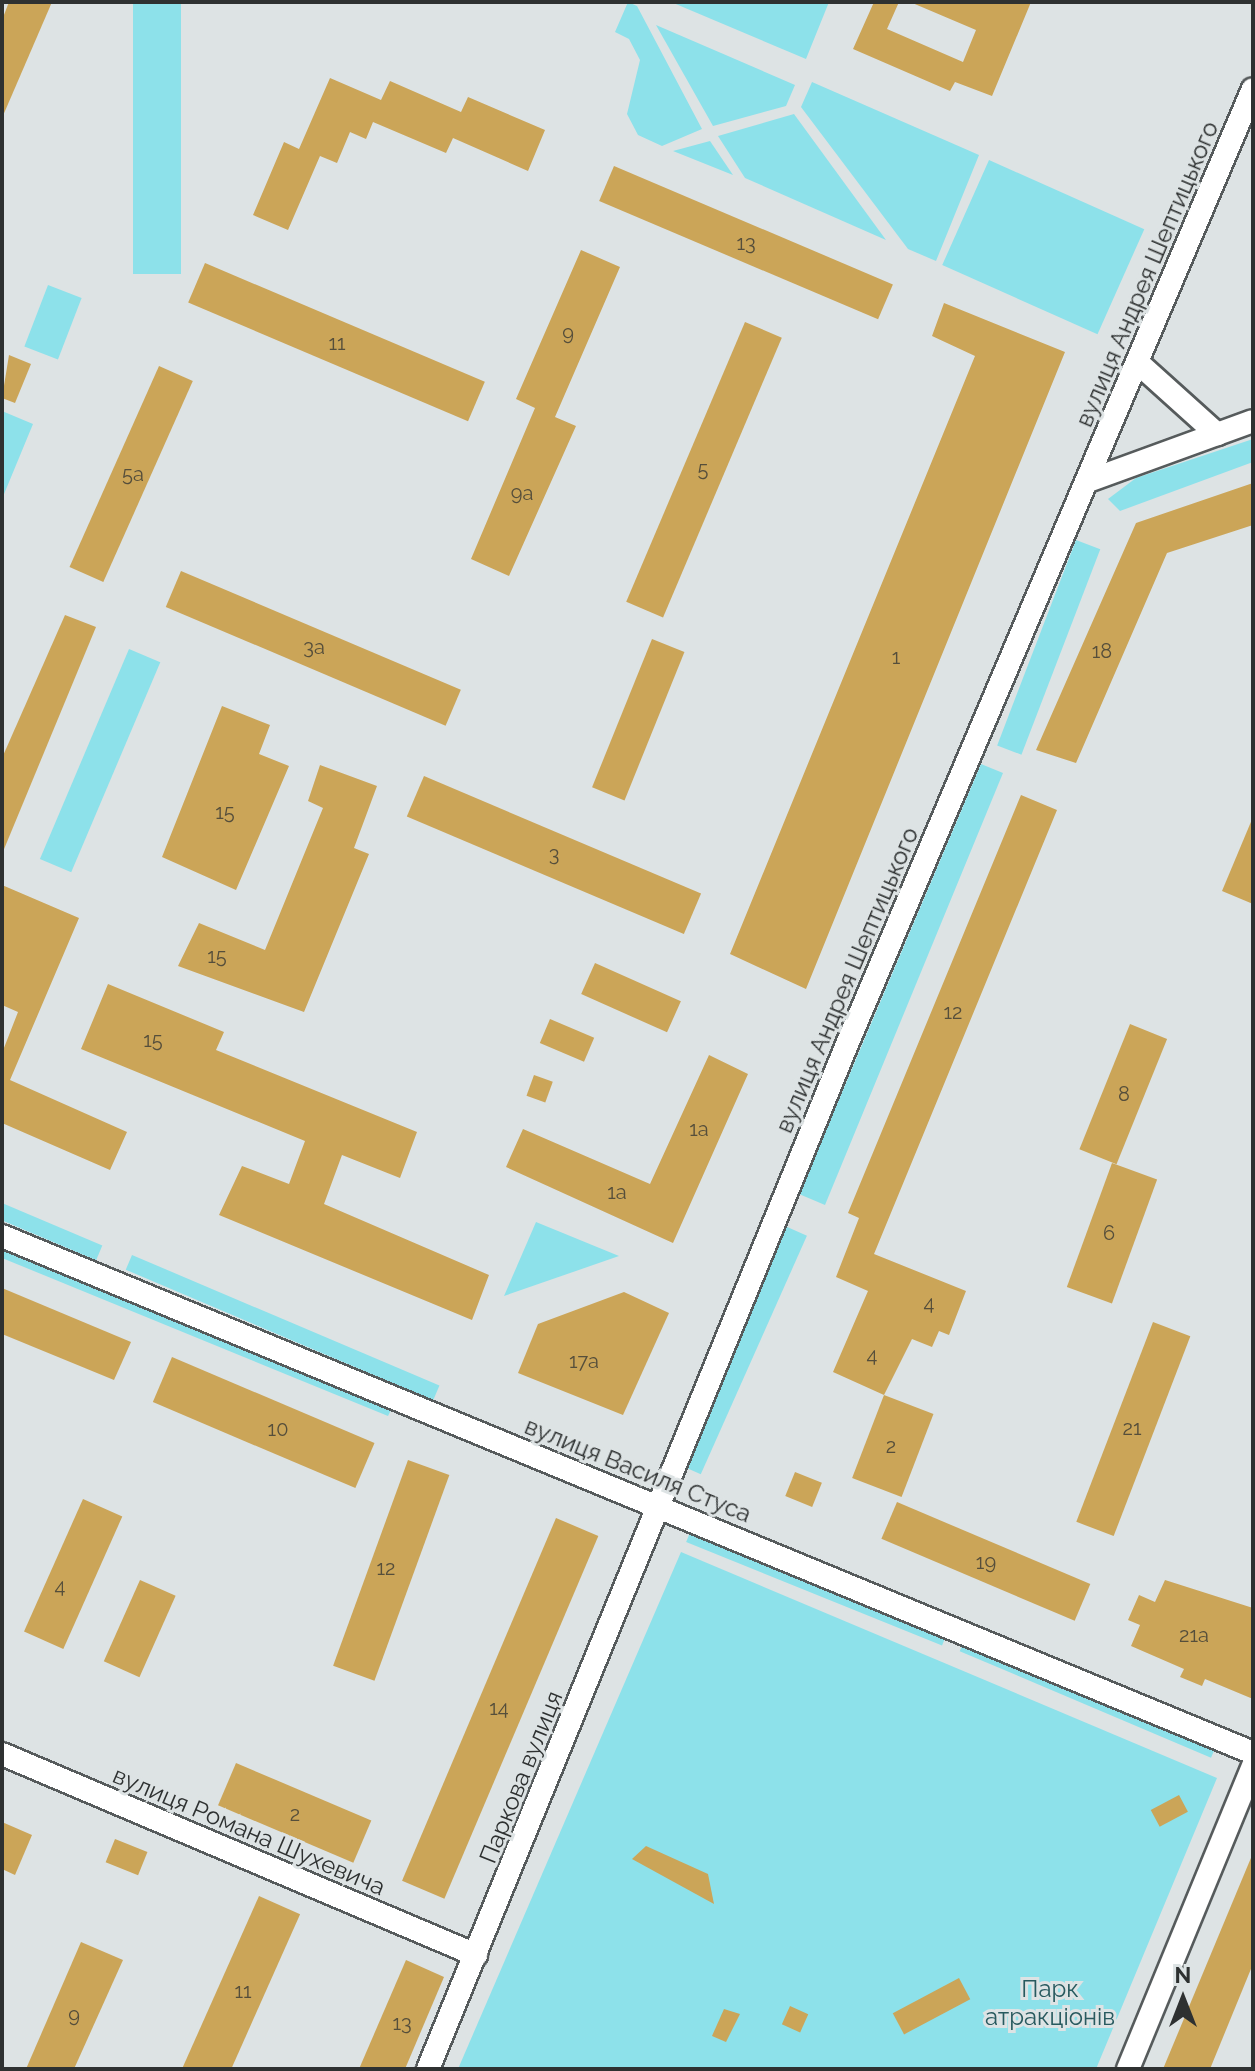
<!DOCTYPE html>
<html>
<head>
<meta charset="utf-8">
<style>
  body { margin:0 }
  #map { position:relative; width:1255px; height:2071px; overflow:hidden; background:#dde3e4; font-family:Raleway,sans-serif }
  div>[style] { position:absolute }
  .green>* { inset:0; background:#8de1ea; transform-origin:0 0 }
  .building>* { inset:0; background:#cba558; transform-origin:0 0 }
  .roads { filter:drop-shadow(2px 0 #565b5c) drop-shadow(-2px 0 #565b5c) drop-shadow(0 2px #565b5c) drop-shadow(0 -2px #565b5c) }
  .minor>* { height:22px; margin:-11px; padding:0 11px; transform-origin:11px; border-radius:11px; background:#fff }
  span { translate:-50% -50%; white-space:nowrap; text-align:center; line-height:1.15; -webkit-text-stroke:6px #dde3e4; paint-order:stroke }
  .number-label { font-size:20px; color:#554e3b }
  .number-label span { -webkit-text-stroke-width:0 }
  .street-label { font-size:24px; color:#2e3131 }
  .park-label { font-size:24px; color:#285a5f }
  .frame { position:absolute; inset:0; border:4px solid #2e3131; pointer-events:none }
  .north { position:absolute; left:1143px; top:1959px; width:80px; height:80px; -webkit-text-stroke:6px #dde3e4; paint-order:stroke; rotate:0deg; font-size:22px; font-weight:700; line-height:32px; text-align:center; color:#2e3131 }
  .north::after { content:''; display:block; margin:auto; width:28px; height:36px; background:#2e3131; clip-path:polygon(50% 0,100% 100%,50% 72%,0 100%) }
</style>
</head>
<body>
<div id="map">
  <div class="green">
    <i style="left:133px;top:2px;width:48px;height:272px"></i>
    <i style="clip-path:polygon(628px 2px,637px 6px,702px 129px,662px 146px,638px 135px,627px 114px,640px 60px,629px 39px,615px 32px)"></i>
    <i style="clip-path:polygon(671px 2px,829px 2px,806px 59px)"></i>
    <i style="clip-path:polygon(656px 25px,795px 85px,786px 106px,713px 126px)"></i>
    <i style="clip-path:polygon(812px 82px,979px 155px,936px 261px,908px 249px,801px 107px)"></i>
    <i style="clip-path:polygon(794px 114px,886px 240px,745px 178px,718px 136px)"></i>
    <i style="clip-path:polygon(710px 141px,733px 175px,673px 151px)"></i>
    <i style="left:989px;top:160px;width:170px;height:115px;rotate:24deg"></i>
    <i style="left:48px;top:285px;width:36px;height:66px;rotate:21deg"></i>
    <i style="clip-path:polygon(2px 411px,33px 424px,2px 499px)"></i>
    <i style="clip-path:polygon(1253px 439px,1253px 462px,1120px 511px,1108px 499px,1136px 478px)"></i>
    <i style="left:1076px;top:540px;width:26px;height:220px;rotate:21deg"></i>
    <i style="left:129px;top:649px;width:34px;height:228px;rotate:23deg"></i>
    <i style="clip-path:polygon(981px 764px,1003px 773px,825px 1205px,799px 1194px)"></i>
    <i style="left:2px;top:1203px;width:109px;height:16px;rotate:23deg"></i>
    <i style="clip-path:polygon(536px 1222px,619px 1256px,504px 1296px)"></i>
    <i style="left:785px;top:1226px;width:24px;height:261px;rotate:24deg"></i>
    <i style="clip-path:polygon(2px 1246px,392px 1408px,388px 1416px,2px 1258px)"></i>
    <i style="left:132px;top:1255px;width:334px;height:16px;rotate:23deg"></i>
    <i style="left:691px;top:1530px;width:276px;height:13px;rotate:22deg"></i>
    <i style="clip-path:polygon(681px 1552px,1217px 1778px,1096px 2069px,458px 2069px)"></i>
    <i style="left:964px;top:1641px;width:273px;height:11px;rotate:23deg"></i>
  </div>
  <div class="building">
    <i style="clip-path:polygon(9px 2px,52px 2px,2px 118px,2px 20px)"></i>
    <i style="clip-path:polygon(874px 2px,899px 2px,887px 29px,963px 62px,976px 30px,910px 2px,1031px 2px,992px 96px,955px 82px,950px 91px,853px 49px)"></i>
    <i style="clip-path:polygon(330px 78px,381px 100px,390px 81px,461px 112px,468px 97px,545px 130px,528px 171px,453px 138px,446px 153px,373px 122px,366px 139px,350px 132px,337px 163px,320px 156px,288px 230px,253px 215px,284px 142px,299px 149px)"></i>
    <i style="left:614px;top:166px;width:303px;height:38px;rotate:23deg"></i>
    <i style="clip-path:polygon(581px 250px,620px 267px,555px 417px,576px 426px,509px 576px,471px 559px,535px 408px,516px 399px)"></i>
    <i style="left:205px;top:263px;width:304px;height:43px;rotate:23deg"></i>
    <i style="clip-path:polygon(944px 303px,1065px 352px,806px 989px,730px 954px,975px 356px,932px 336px)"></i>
    <i style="left:745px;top:322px;width:40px;height:304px;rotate:23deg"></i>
    <i style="clip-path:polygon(9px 355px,31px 364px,15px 403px,2px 398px)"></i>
    <i style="left:159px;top:366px;width:37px;height:220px;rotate:24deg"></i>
    <i style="clip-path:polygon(1253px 483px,1253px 525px,1167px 553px,1076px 763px,1036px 750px,1136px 523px)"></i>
    <i style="left:181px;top:571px;width:304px;height:39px;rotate:23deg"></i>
    <i style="clip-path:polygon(65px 615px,96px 627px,2px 854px,2px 758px)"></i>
    <i style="left:652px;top:639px;width:35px;height:160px;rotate:22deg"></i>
    <i style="clip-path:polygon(222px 706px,270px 725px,259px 754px,289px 766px,236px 890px,162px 857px)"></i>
    <i style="clip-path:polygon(320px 765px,377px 786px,354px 848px,369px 854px,304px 1012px,178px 966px,199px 923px,265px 950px,323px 808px,308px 801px)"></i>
    <i style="left:424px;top:776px;width:301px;height:44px;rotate:23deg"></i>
    <i style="clip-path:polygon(1021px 795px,1057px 810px,874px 1254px,966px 1291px,949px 1335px,939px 1331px,932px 1347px,912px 1339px,884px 1395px,833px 1372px,868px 1291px,836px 1277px,859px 1218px,848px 1213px)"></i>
    <i style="clip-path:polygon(1253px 817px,1253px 904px,1222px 891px)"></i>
    <i style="clip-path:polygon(2px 885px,79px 918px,10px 1080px,127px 1132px,110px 1170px,2px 1123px,2px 1053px,18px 1012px,2px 1005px)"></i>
    <i style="left:595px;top:963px;width:94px;height:34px;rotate:24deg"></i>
    <i style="clip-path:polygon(108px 984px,224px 1032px,216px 1050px,417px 1132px,400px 1178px,342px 1155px,324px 1204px,489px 1275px,472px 1320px,219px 1215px,242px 1166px,289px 1184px,305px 1141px,81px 1049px)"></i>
    <i style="left:550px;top:1019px;width:48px;height:26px;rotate:23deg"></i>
    <i style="left:1130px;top:1024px;width:40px;height:135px;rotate:22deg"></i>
    <i style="clip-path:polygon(709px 1055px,748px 1074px,673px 1243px,506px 1167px,523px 1129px,650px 1184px)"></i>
    <i style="left:534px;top:1075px;width:20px;height:22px;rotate:20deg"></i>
    <i style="left:1112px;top:1163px;width:48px;height:132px;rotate:20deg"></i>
    <i style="clip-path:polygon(2px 1288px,131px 1342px,114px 1380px,2px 1334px)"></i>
    <i style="clip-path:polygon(624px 1292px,669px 1313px,623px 1415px,518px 1373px,538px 1324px)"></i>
    <i style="left:1153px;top:1322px;width:40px;height:214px;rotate:21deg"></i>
    <i style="left:172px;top:1357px;width:220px;height:49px;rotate:23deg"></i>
    <i style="left:884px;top:1395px;width:53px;height:89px;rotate:21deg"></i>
    <i style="left:408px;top:1460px;width:44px;height:219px;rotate:20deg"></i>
    <i style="left:795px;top:1472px;width:29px;height:26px;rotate:22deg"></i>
    <i style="left:83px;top:1499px;width:43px;height:145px;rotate:24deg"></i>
    <i style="left:897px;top:1502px;width:210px;height:40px;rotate:23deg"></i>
    <i style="left:556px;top:1518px;width:46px;height:394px;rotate:23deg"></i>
    <i style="left:140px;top:1580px;width:39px;height:89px;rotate:24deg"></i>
    <i style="clip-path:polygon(1165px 1580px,1253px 1608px,1253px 1699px,1205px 1679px,1202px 1686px,1180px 1677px,1184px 1669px,1131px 1646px,1140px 1625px,1128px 1620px,1139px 1595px,1155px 1602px)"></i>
    <i style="left:236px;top:1763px;width:147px;height:46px;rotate:23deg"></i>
    <i style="left:1179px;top:1795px;width:19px;height:32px;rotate:62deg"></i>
    <i style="clip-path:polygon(2px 1822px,32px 1835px,15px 1875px,2px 1869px)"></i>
    <i style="left:115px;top:1839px;width:35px;height:25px;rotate:22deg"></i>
    <i style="clip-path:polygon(646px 1846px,708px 1874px,714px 1904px,632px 1859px)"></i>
    <i style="clip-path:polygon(1253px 1853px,1253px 1964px,1210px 2069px,1163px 2069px)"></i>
    <i style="left:259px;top:1896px;width:45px;height:188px;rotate:24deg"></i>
    <i style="clip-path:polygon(81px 1942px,123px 1960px,74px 2069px,26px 2069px)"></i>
    <i style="clip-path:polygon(406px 1960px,444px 1977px,405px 2069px,359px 2069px)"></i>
    <i style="left:959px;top:1978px;width:24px;height:75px;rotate:62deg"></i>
    <i style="left:790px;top:2006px;width:20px;height:20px;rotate:24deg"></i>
    <i style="clip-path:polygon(724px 2009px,740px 2014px,726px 2042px,712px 2036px)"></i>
  </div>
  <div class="roads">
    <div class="minor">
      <i style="left:1137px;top:362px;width:108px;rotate:42deg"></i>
      <i style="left:1091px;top:480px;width:172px;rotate:-20deg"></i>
      <i style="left:2px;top:1236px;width:1354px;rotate:22.45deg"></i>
      <i style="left:2px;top:1754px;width:515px;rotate:22.98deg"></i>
      <i style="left:428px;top:2069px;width:1110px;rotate:-67.76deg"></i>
      <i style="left:848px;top:1042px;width:1035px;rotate:-66.98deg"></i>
      <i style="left:1128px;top:2069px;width:328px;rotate:-67.6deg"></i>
    </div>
  </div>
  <div class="number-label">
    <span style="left:746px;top:243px">13</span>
    <span style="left:568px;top:333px">9</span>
    <span style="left:337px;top:343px">11</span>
    <span style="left:703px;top:469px">5</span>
    <span style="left:133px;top:474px">5а</span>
    <span style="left:522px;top:493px">9а</span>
    <span style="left:314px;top:647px">3а</span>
    <span style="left:1102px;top:651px">18</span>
    <span style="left:896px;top:657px">1</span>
    <span style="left:225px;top:812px">15</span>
    <span style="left:554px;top:854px">3</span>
    <span style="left:217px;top:956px">15</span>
    <span style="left:953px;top:1012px">12</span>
    <span style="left:153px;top:1040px">15</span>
    <span style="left:1124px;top:1094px">8</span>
    <span style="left:699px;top:1129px">1а</span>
    <span style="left:617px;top:1192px">1а</span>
    <span style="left:1109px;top:1233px">6</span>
    <span style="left:929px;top:1303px">4</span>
    <span style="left:872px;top:1355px">4</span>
    <span style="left:584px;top:1361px">17а</span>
    <span style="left:1132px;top:1428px">21</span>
    <span style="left:278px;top:1429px">10</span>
    <span style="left:891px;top:1446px">2</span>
    <span style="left:986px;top:1562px">19</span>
    <span style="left:386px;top:1568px">12</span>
    <span style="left:60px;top:1586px">4</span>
    <span style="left:1194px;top:1635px">21а</span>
    <span style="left:499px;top:1708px">14</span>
    <span style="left:295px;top:1814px">2</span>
    <span style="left:243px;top:1991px">11</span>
    <span style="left:74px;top:2015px">9</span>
    <span style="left:402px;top:2023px">13</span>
  </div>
  <div class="street-label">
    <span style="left:1147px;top:274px;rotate:-67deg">вулиця Андрея Шептицького</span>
    <span style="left:847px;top:980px;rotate:-67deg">вулиця Андрея Шептицького</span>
    <span style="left:638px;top:1470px;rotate:22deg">вулиця Василя Стуса</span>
    <span style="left:521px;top:1777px;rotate:-68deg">Паркова вулиця</span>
    <span style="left:249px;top:1831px;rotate:23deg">вулиця Романа Шухевича</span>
  </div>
  <div class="park-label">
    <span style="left:1050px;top:2003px">Парк<br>атракціонів</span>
  </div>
  <div class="frame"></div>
  <div class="north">N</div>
</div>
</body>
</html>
